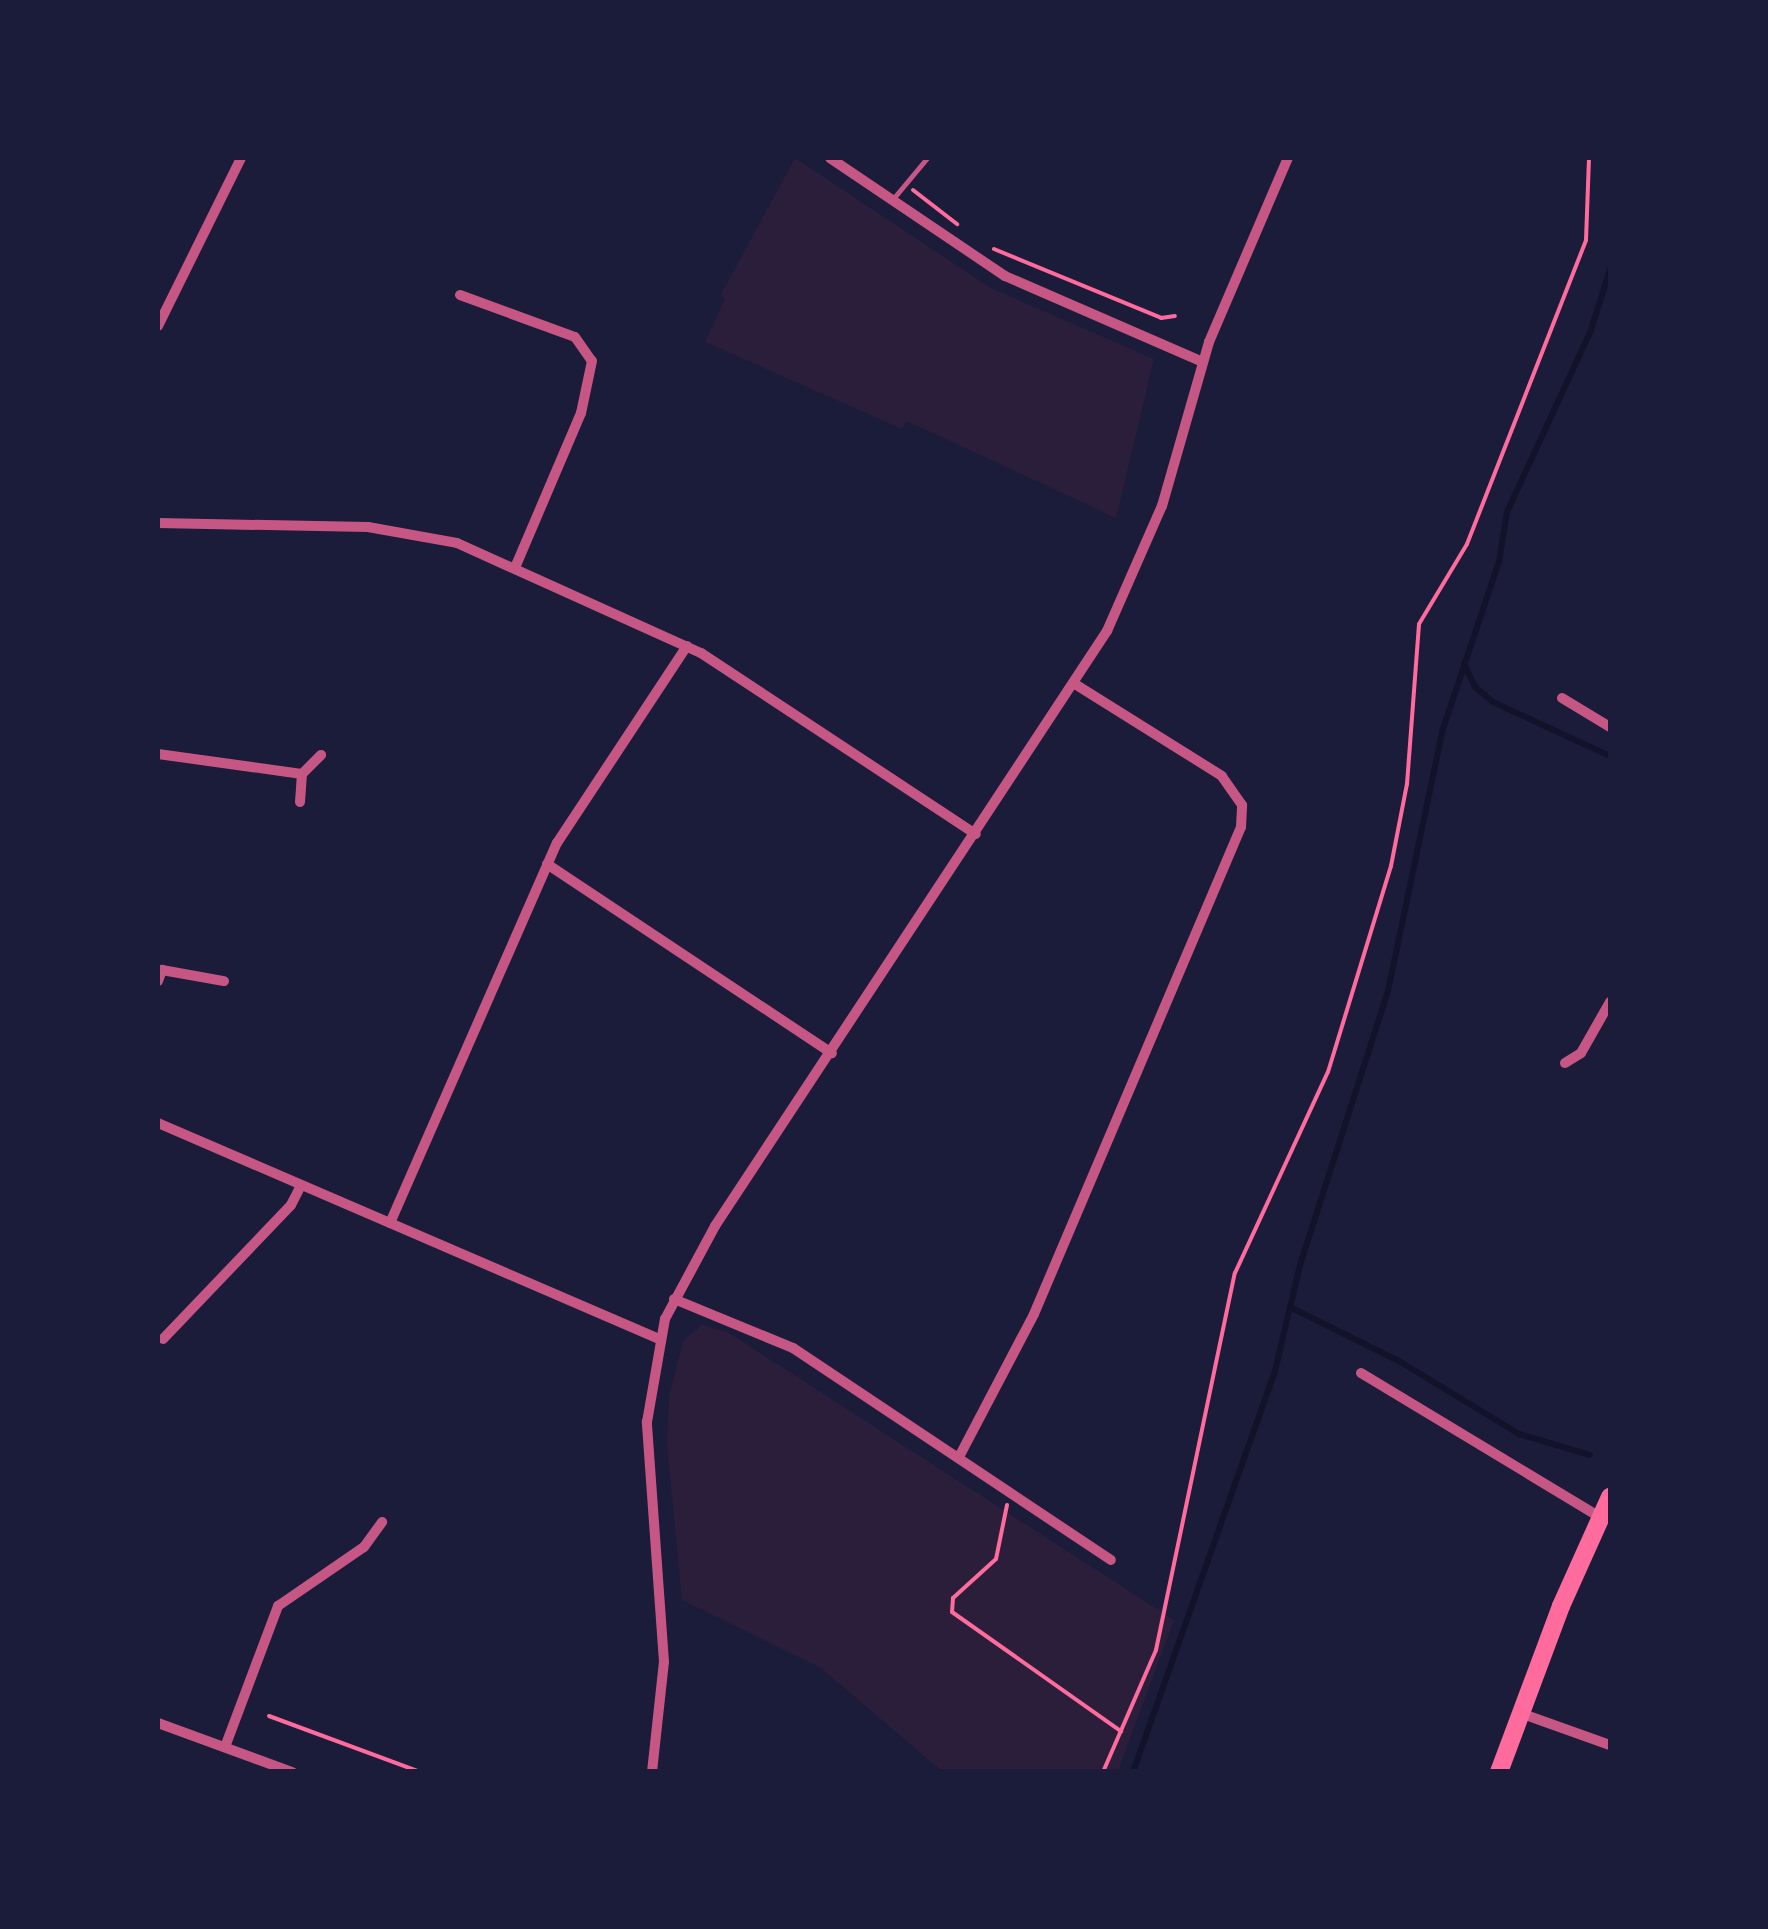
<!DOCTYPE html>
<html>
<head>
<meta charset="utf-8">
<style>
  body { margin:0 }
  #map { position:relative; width:1768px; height:1929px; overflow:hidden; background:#1b1b3a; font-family:"Crimson Pro",serif }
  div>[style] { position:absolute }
  .green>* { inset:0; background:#2a1e3b }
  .stream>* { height:6px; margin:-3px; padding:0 3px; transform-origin:3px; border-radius:3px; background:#12122b }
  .path>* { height:4px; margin:-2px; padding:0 2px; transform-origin:2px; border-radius:2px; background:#ff6b9d }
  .service>* { height:5px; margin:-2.5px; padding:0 2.5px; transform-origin:2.5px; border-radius:2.5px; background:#c65784 }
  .minor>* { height:10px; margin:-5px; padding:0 5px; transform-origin:5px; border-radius:5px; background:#c65784 }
  .trunk>* { height:18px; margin:-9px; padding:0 9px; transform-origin:9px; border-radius:9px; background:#ff6b9d }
  span { translate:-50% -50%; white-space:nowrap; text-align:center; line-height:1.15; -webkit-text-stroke:10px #1b1b3a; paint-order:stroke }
  .frame { position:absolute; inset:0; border:160px solid #1b1b3a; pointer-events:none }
</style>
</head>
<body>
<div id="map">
  <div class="green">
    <i style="clip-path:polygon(795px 158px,991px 288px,1154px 359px,1116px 518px,907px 421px,902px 429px,705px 342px,725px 299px,720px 296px)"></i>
    <i style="clip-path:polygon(702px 1325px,729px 1333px,1174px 1620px,1118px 1771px,943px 1772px,821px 1668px,682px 1600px,667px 1445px,669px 1396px,683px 1341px)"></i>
  </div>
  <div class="stream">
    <i style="left:1464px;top:664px;width:25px;rotate:64deg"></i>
    <i style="left:1475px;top:687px;width:23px;rotate:40deg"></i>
    <i style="left:1493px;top:702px;width:129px;rotate:24.8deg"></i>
    <i style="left:1290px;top:1307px;width:122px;rotate:26.4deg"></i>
    <i style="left:1399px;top:1361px;width:140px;rotate:31.3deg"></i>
    <i style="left:1519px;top:1434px;width:74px;rotate:16.5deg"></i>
    <i style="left:1133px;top:1772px;width:425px;rotate:-70.5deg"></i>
    <i style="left:1275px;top:1371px;width:109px;rotate:-76.7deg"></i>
    <i style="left:1300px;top:1265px;width:288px;rotate:-72.2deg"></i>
    <i style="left:1388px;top:991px;width:265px;rotate:-78.2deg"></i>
    <i style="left:1442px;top:732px;width:179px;rotate:-71.5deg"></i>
    <i style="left:1499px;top:562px;width:51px;rotate:-80.9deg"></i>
    <i style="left:1507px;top:512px;width:200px;rotate:-65.2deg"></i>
    <i style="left:1591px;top:330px;width:64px;rotate:-72.7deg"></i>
  </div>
  <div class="path">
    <i style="left:913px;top:190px;width:56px;rotate:37.7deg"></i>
    <i style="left:994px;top:249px;width:181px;rotate:22.4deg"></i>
    <i style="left:1161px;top:318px;width:14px;rotate:-8deg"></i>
    <i style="left:1007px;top:1505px;width:55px;rotate:101.5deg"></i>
    <i style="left:996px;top:1559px;width:58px;rotate:137.8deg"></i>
    <i style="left:953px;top:1598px;width:14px;rotate:94deg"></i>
    <i style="left:952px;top:1612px;width:207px;rotate:35.2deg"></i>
    <i style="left:269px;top:1716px;width:161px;rotate:20.3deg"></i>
    <i style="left:1103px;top:1772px;width:133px;rotate:-66.5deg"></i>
    <i style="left:1156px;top:1650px;width:385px;rotate:-78.2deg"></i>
    <i style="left:1235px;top:1273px;width:221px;rotate:-65.2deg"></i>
    <i style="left:1328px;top:1072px;width:215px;rotate:-73deg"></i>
    <i style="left:1391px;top:866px;width:84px;rotate:-79deg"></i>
    <i style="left:1407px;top:784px;width:160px;rotate:-85.7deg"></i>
    <i style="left:1419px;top:624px;width:93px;rotate:-59deg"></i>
    <i style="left:1467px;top:544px;width:326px;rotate:-68.6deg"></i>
    <i style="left:1586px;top:240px;width:82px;rotate:-87.9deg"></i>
  </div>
  <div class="service">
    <i style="left:892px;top:200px;width:55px;rotate:-50.2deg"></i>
  </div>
  <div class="minor">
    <i style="left:830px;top:158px;width:211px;rotate:34deg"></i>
    <i style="left:1005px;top:276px;width:216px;rotate:23.5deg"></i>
    <i style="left:460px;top:295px;width:122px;rotate:20.1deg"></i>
    <i style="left:575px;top:337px;width:29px;rotate:55deg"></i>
    <i style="left:592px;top:361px;width:53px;rotate:101.9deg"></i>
    <i style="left:581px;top:413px;width:168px;rotate:113.1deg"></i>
    <i style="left:158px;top:326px;width:187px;rotate:-63.7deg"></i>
    <i style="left:158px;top:523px;width:210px;rotate:1.1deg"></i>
    <i style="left:368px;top:527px;width:90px;rotate:10.2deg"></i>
    <i style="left:457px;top:543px;width:268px;rotate:24.3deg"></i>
    <i style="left:701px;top:653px;width:329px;rotate:33.4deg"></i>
    <i style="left:1562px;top:698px;width:56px;rotate:31.1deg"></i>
    <i style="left:158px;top:754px;width:145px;rotate:7.9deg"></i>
    <i style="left:300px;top:802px;width:28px;rotate:-86deg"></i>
    <i style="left:302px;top:774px;width:27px;rotate:-45deg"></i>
    <i style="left:547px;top:864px;width:342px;rotate:33.6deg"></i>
    <i style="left:158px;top:981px;width:12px;rotate:-70deg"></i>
    <i style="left:162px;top:970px;width:63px;rotate:10.1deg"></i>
    <i style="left:1565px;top:1063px;width:19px;rotate:-32deg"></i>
    <i style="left:1581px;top:1053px;width:59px;rotate:-60.4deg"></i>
    <i style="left:158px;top:1123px;width:546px;rotate:23.32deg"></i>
    <i style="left:390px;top:1223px;width:415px;rotate:-66.3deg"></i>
    <i style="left:557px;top:843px;width:236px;rotate:-56.6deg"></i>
    <i style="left:674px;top:1299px;width:129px;rotate:22.4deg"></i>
    <i style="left:793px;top:1348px;width:382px;rotate:33.7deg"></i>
    <i style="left:163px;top:1339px;width:185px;rotate:-46.3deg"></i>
    <i style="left:291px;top:1205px;width:22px;rotate:-63deg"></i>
    <i style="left:1361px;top:1373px;width:279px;rotate:31.1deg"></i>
    <i style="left:959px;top:1457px;width:161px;rotate:-62.3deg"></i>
    <i style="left:1034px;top:1314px;width:529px;rotate:-66.97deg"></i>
    <i style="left:1241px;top:827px;width:22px;rotate:-87deg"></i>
    <i style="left:1242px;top:805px;width:35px;rotate:-125deg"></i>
    <i style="left:1222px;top:776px;width:173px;rotate:-148deg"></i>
    <i style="left:1520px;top:1713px;width:96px;rotate:19.6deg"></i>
    <i style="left:158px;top:1723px;width:143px;rotate:20.1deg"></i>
    <i style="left:225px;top:1747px;width:151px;rotate:-69.4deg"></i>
    <i style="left:278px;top:1606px;width:104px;rotate:-34.5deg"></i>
    <i style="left:364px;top:1547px;width:31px;rotate:-54deg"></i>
    <i style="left:652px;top:1772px;width:111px;rotate:-83.8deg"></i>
    <i style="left:664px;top:1662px;width:241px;rotate:-94.1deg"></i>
    <i style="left:647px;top:1422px;width:105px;rotate:-80.1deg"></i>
    <i style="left:665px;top:1319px;width:106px;rotate:-61.7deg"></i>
    <i style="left:715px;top:1226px;width:713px;rotate:-56.62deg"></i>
    <i style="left:1107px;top:631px;width:137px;rotate:-66.3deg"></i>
    <i style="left:1162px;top:506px;width:171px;rotate:-74deg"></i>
    <i style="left:1209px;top:342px;width:200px;rotate:-66.8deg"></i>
  </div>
  <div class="trunk">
    <i style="left:1499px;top:1772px;width:177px;rotate:-69.5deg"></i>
    <i style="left:1561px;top:1606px;width:120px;rotate:-65.8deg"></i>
  </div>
  <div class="frame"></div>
</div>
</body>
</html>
